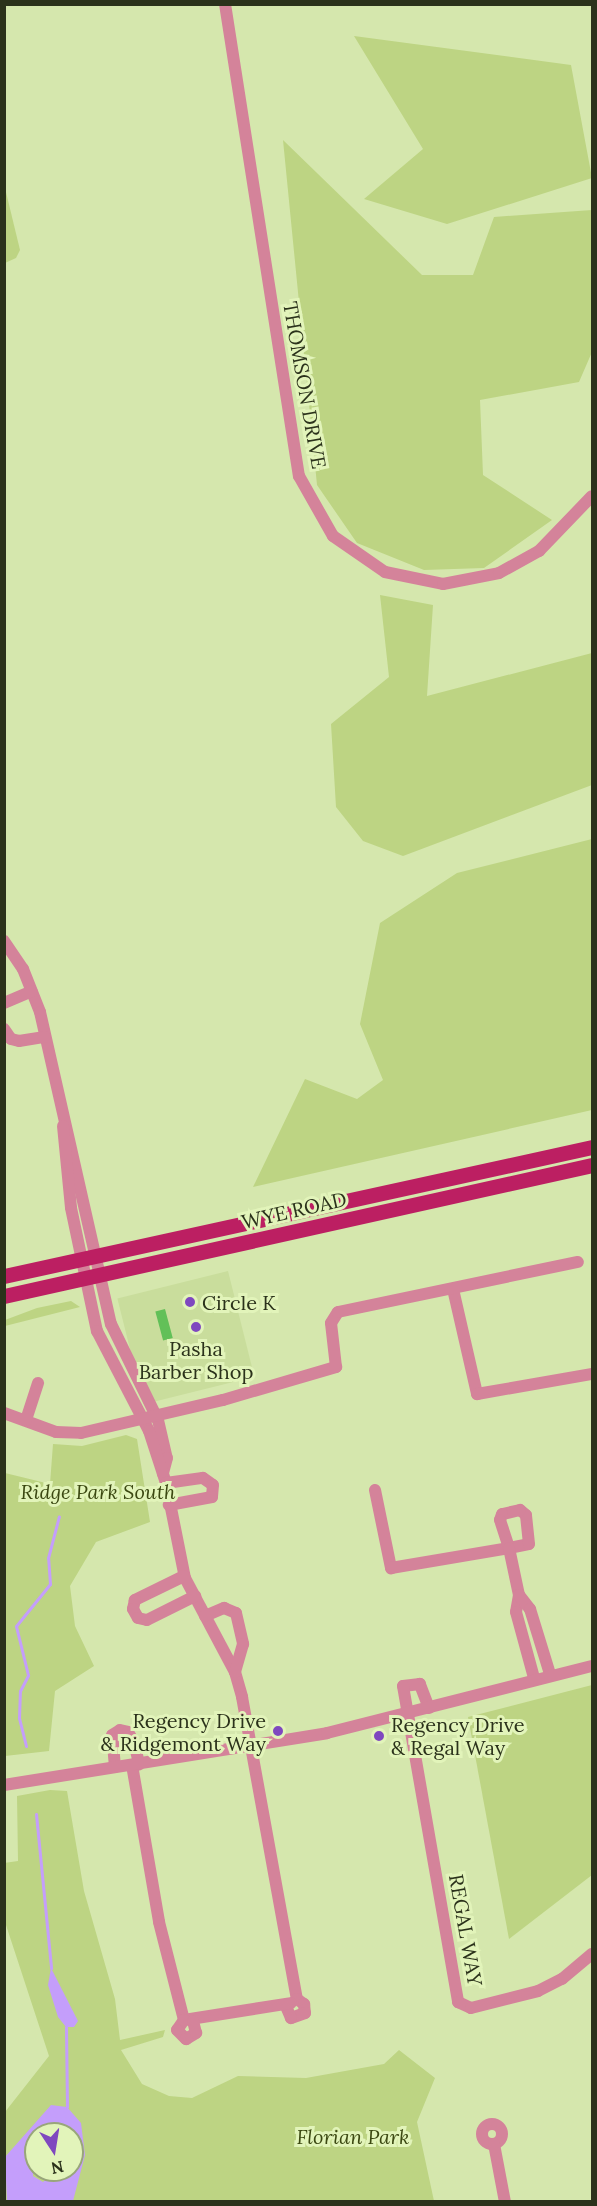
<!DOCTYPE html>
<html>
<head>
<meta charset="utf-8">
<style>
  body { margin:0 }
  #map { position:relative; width:597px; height:2206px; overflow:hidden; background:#d5e7ad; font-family:Lora,serif }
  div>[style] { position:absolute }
  .built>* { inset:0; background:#c9dd9c; transform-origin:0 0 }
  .green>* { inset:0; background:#bdd483 }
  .water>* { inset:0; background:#c49efb }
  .stream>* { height:3px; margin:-1.5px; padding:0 1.5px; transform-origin:1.5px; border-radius:1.5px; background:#c49efb }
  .building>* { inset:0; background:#62c058; transform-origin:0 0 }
  .minor>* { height:12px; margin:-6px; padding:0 6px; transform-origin:6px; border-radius:6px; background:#d4839a }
  .minor>.ring { margin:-6px; padding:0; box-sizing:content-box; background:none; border:12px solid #d4839a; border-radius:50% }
  .major>* { height:15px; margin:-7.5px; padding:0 7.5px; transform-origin:7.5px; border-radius:7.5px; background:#bc1f62 }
  .dots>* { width:16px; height:16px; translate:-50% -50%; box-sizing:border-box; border:3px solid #e2f4ba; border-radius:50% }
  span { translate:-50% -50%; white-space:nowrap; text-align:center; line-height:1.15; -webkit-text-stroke:6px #e2f4ba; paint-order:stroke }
  .street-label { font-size:20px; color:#2b321b }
  .poi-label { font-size:20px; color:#2b321b }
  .left { translate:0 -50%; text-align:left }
  .right { translate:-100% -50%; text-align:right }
  .park-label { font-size:20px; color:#3b4811; font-style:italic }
  .frame { position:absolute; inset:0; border:6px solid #2b321b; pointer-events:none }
  .north { position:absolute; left:24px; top:2122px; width:60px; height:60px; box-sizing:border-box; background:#e2f4ba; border:2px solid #99a67a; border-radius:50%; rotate:168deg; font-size:16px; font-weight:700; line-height:24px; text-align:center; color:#2b321b }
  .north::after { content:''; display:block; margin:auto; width:21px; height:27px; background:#7f48bf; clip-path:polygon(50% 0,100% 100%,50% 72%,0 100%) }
</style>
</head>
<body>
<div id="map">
  <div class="built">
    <i style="left:228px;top:1271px;width:109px;height:114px;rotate:76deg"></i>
  </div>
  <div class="green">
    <i style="clip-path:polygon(354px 36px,571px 65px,592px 178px,447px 224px,364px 199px,423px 149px)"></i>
    <i style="clip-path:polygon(283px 140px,422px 275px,473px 275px,494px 217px,592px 210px,592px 352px,579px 382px,480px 400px,483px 475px,552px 520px,484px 568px,424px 570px,357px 543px,317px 485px)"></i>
    <i style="clip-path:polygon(5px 188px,20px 250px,16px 258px,5px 263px)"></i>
    <i style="clip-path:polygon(380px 595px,433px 605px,427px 696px,592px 653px,592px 785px,403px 856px,363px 841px,336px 807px,331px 724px,389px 677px)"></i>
    <i style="clip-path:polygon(592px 839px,592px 1110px,253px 1187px,305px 1079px,357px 1099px,383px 1080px,360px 1024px,380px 923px,457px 873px)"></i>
    <i style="clip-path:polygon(71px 1301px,80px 1307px,5px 1326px,5px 1320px,37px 1308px)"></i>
    <i style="clip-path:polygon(126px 1435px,137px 1439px,150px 1522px,96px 1542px,70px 1586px,75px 1626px,94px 1666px,55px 1691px,49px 1751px,5px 1756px,5px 1473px,50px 1484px,53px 1444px,82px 1446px)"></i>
    <i style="clip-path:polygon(592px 1685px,592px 1875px,509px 1939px,468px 1717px)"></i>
    <i style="clip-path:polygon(evenodd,50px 1790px,67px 1791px,84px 1891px,115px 1999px,120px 2040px,165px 2030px,163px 2037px,121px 2050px,142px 2084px,169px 2096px,192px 2098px,238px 2076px,306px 2078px,384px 2064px,399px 2050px,435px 2078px,417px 2122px,434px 2201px,5px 2201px,5px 2112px,49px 2056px,5px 1922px,4px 1863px,18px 1861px,17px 1796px,50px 1790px,36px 2134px,72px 2134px,72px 2170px,36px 2170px,36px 2134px)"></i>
  </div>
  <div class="water">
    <i style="clip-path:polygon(51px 1968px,78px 2021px,74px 2027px,66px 2027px,58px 2017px,48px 1985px)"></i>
    <i style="clip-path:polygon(evenodd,51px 2105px,67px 2107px,81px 2123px,85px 2155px,73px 2201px,7px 2201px,5px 2157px,51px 2105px,36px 2134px,72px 2134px,72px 2170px,57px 2170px,43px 2182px,33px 2176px,36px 2134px)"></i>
  </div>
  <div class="stream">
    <i style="left:26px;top:1746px;width:29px;rotate:-104deg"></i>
    <i style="left:19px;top:1718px;width:27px;rotate:-88deg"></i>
    <i style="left:20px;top:1691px;width:18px;rotate:-63deg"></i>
    <i style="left:28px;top:1675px;width:50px;rotate:-103.8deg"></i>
    <i style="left:16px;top:1626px;width:54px;rotate:-51deg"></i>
    <i style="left:50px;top:1584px;width:26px;rotate:-94deg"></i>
    <i style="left:48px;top:1558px;width:43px;rotate:-75.3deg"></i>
    <i style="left:36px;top:1814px;width:155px;rotate:84.4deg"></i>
    <i style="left:66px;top:2027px;width:80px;rotate:89.3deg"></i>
  </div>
  <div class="building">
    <i style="left:165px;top:1309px;width:30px;height:10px;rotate:75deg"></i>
  </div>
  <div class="minor">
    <i style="left:225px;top:4px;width:478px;rotate:81.1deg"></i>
    <i style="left:299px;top:476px;width:69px;rotate:60.5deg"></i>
    <i style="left:333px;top:536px;width:63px;rotate:34.7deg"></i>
    <i style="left:385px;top:572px;width:59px;rotate:11.7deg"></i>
    <i style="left:443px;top:584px;width:57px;rotate:-11.1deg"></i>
    <i style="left:499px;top:573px;width:46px;rotate:-28.8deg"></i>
    <i style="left:539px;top:551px;width:76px;rotate:-46.1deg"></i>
    <i style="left:4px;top:941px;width:34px;rotate:56deg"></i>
    <i style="left:23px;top:969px;width:46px;rotate:68.4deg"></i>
    <i style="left:40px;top:1012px;width:320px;rotate:77.2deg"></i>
    <i style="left:111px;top:1324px;width:107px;rotate:63.9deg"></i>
    <i style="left:158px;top:1420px;width:39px;rotate:77deg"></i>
    <i style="left:167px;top:1458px;width:16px;rotate:105deg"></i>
    <i style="left:4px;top:1003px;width:30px;rotate:-23deg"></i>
    <i style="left:4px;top:1029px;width:12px;rotate:55deg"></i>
    <i style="left:11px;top:1039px;width:8px;rotate:14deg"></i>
    <i style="left:19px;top:1041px;width:26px;rotate:-9deg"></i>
    <i style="left:63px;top:1126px;width:82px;rotate:84.4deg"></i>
    <i style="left:71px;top:1208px;width:126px;rotate:78.1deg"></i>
    <i style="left:97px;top:1331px;width:113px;rotate:62.5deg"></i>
    <i style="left:149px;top:1431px;width:55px;rotate:71.9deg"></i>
    <i style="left:166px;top:1483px;width:97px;rotate:78.7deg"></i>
    <i style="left:185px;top:1578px;width:106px;rotate:62deg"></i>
    <i style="left:235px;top:1672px;width:26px;rotate:74deg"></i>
    <i style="left:242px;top:1697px;width:307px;rotate:79.7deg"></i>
    <i style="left:297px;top:1999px;width:9px;rotate:36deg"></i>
    <i style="left:304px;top:2004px;width:9px;rotate:84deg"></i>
    <i style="left:305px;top:2013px;width:15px;rotate:160deg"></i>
    <i style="left:291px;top:2018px;width:13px;rotate:-113deg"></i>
    <i style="left:453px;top:1289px;width:108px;rotate:77.1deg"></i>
    <i style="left:477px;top:1394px;width:117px;rotate:-9.9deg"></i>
    <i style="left:4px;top:1413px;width:55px;rotate:20.1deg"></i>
    <i style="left:56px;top:1432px;width:25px;rotate:2deg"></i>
    <i style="left:81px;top:1433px;width:146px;rotate:-13.1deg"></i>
    <i style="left:223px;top:1400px;width:118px;rotate:-16.3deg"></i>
    <i style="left:336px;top:1367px;width:44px;rotate:-96.5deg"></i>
    <i style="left:331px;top:1323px;width:13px;rotate:-58deg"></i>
    <i style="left:338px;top:1312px;width:245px;rotate:-11.8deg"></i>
    <i style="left:26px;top:1420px;width:39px;rotate:-72deg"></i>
    <i style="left:166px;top:1483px;width:37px;rotate:-8deg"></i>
    <i style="left:203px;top:1478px;width:12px;rotate:35deg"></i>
    <i style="left:213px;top:1485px;width:12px;rotate:95deg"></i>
    <i style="left:212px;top:1497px;width:44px;rotate:169.5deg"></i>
    <i style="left:375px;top:1490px;width:80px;rotate:78.4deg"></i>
    <i style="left:391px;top:1568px;width:120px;rotate:-9.6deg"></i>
    <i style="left:509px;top:1548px;width:20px;rotate:-11deg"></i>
    <i style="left:529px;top:1544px;width:29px;rotate:-96deg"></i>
    <i style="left:526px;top:1515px;width:8px;rotate:-140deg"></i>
    <i style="left:520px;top:1510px;width:18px;rotate:167deg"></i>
    <i style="left:502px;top:1514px;width:6px;rotate:108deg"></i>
    <i style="left:500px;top:1520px;width:29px;rotate:72deg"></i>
    <i style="left:509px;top:1548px;width:48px;rotate:78deg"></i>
    <i style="left:519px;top:1595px;width:17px;rotate:100deg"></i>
    <i style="left:516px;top:1612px;width:68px;rotate:74.7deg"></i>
    <i style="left:184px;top:1576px;width:55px;rotate:153.9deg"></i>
    <i style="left:135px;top:1600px;width:9px;rotate:103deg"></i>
    <i style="left:133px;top:1609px;width:10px;rotate:61deg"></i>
    <i style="left:138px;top:1618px;width:9px;rotate:13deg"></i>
    <i style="left:147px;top:1620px;width:54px;rotate:-26.6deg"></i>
    <i style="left:519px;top:1595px;width:18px;rotate:52deg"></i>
    <i style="left:530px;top:1609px;width:68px;rotate:72.9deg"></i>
    <i style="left:205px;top:1616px;width:21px;rotate:-23deg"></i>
    <i style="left:224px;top:1608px;width:13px;rotate:23deg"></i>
    <i style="left:236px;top:1613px;width:32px;rotate:77deg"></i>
    <i style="left:243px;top:1644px;width:29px;rotate:106deg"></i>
    <i style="left:429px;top:1708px;width:26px;rotate:-111deg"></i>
    <i style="left:420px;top:1684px;width:17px;rotate:173deg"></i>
    <i style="left:403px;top:1686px;width:321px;rotate:80.1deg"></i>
    <i style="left:458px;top:2002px;width:14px;rotate:25deg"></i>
    <i style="left:471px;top:2008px;width:69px;rotate:-14.2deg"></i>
    <i style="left:538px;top:1991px;width:27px;rotate:-27deg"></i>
    <i style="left:562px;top:1979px;width:39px;rotate:-40deg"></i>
    <i style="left:132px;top:1765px;width:159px;rotate:80.2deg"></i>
    <i style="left:159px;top:1922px;width:101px;rotate:75.7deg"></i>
    <i style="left:115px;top:1767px;width:32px;rotate:-95deg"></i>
    <i style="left:112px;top:1735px;width:9px;rotate:-32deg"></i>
    <i style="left:120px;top:1730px;width:8px;rotate:14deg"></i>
    <i style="left:128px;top:1732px;width:12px;rotate:59deg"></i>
    <i style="left:134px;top:1742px;width:23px;rotate:77deg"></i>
    <i style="left:4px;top:1785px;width:327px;rotate:-9.1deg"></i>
    <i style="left:327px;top:1733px;width:273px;rotate:-14.2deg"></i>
    <i style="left:184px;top:2020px;width:108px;rotate:-9deg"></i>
    <i style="left:184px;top:2020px;width:12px;rotate:125deg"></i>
    <i style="left:177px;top:2030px;width:13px;rotate:45deg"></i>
    <i style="left:186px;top:2039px;width:12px;rotate:-31deg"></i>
    <i style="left:196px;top:2033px;width:12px;rotate:-104deg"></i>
    <i class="ring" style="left:482px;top:2124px;width:8px;height:8px"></i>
    <i style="left:494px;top:2144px;width:59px;rotate:79.3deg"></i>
  </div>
  <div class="major">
    <i style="left:4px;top:1276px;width:602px;rotate:-12.37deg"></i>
    <i style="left:4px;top:1296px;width:602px;rotate:-12.56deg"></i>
  </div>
  <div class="dots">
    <i style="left:190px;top:1302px;background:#7f48bf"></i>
    <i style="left:196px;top:1327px;background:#7f48bf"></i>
    <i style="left:278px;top:1731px;background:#7f48bf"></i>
    <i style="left:379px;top:1736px;background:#7f48bf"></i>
  </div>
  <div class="street-label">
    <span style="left:305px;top:385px;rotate:80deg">THOMSON DRIVE</span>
    <span style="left:294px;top:1210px;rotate:-13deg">WYE ROAD</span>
    <span style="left:466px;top:1930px;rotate:80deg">REGAL WAY</span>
  </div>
  <div class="poi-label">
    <span class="left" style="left:202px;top:1302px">Circle K</span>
    <span style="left:196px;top:1360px">Pasha<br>Barber Shop</span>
    <span class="right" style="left:266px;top:1732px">Regency Drive<br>&amp; Ridgemont Way</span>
    <span class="left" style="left:391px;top:1736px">Regency Drive<br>&amp; Regal Way</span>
  </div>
  <div class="park-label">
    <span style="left:98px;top:1491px">Ridge Park South</span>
    <span style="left:353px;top:2136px">Florian Park</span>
  </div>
  <div class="frame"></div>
  <div class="north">N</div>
</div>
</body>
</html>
